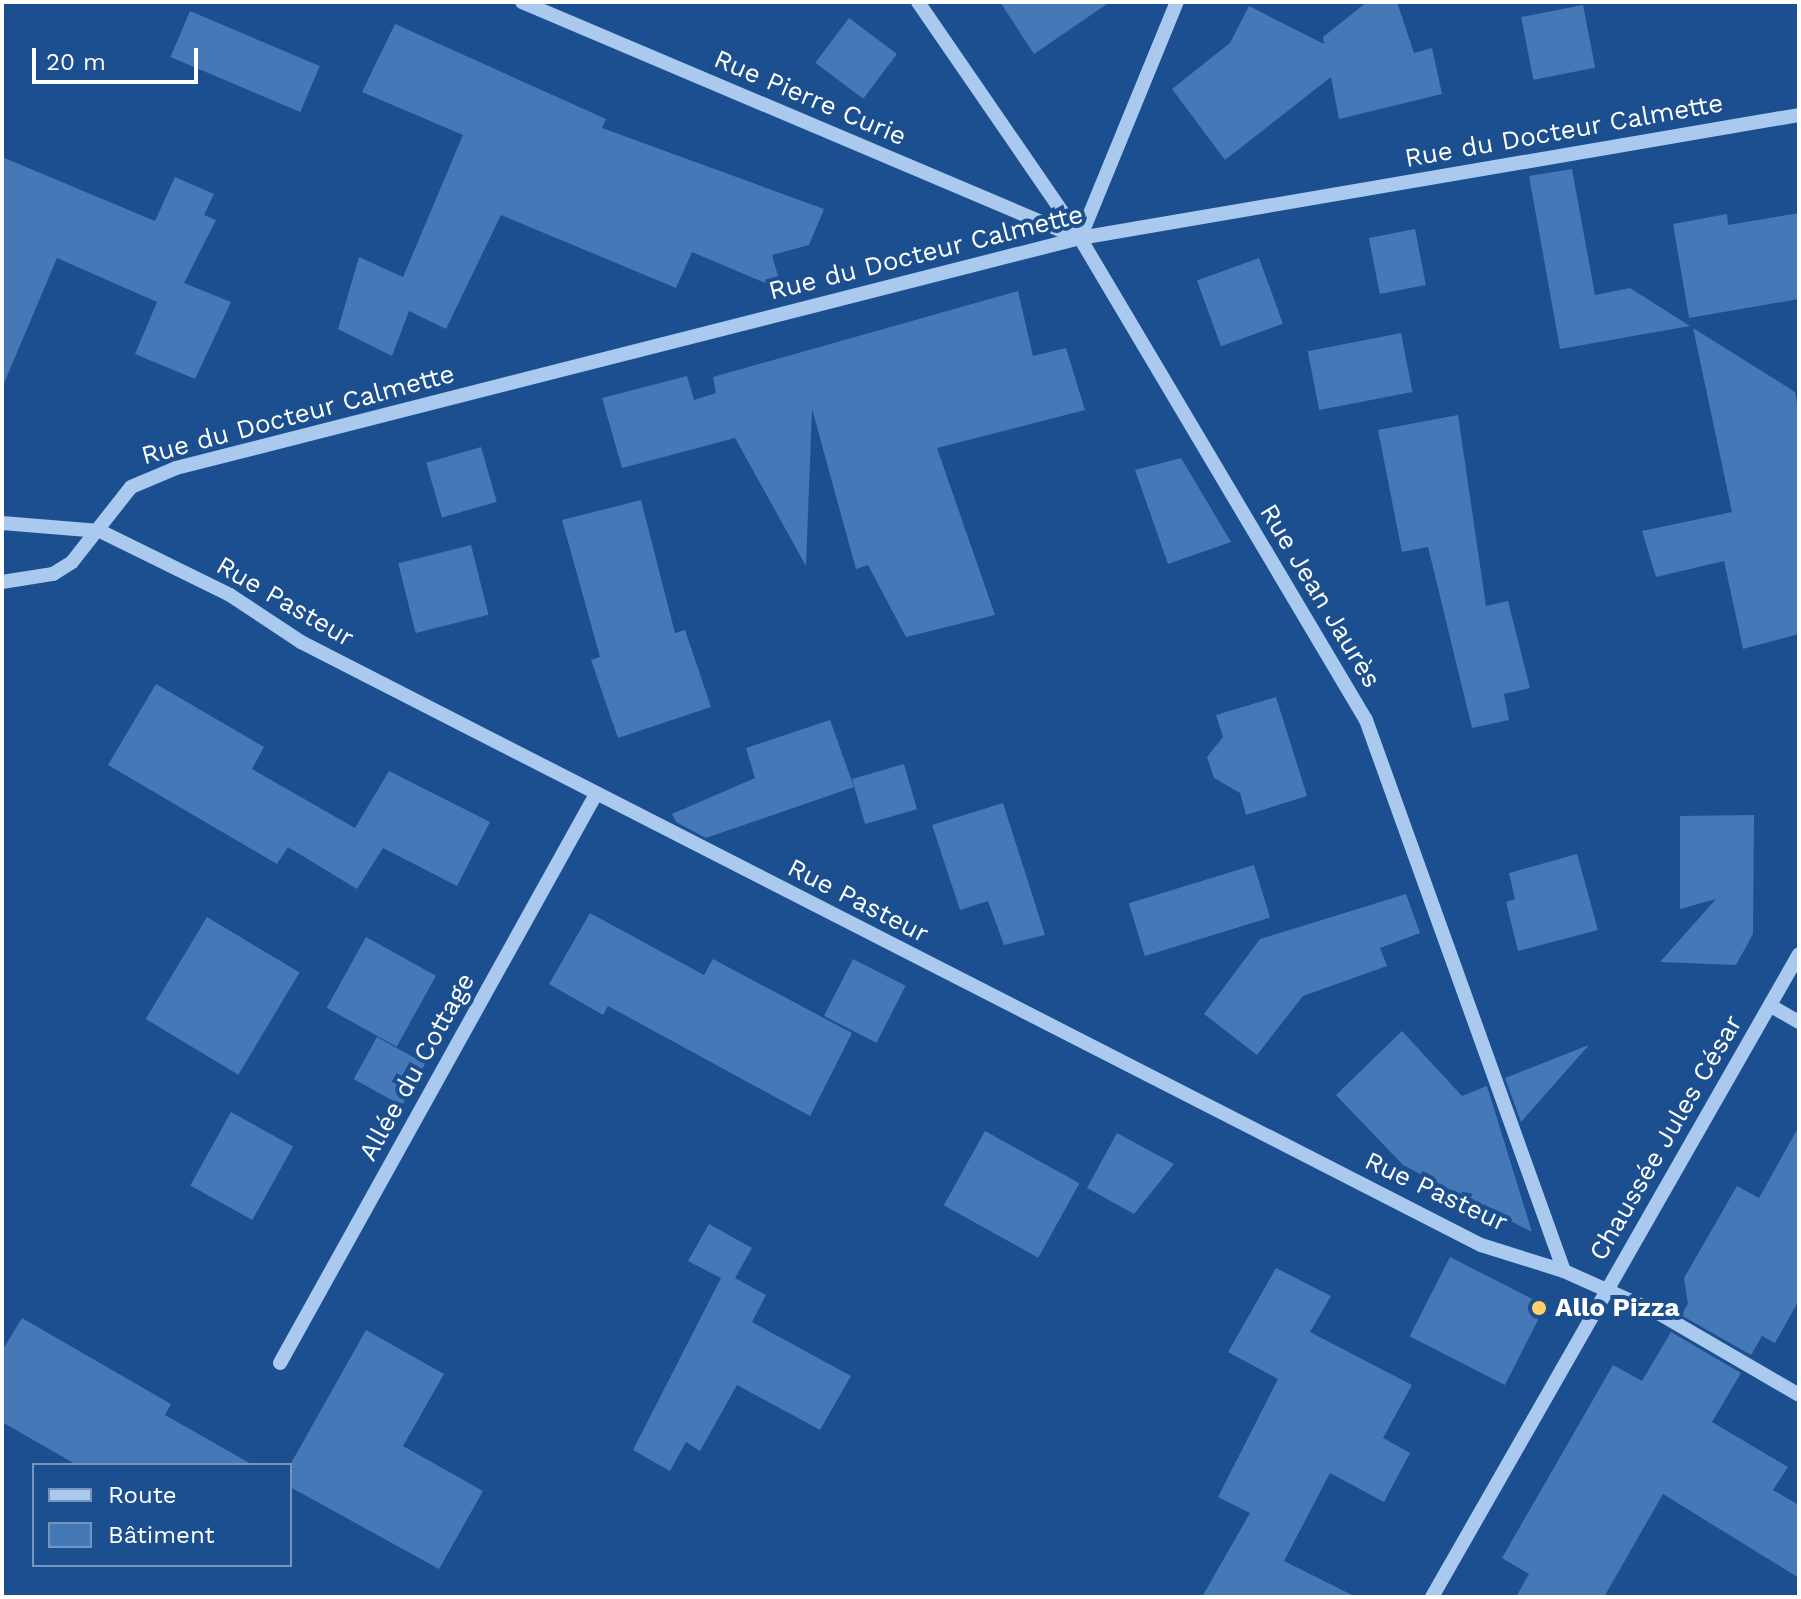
<!DOCTYPE html>
<html>
<head>
<meta charset="utf-8">
<style>
  body { margin:0 }
  #map { position:relative; width:1801px; height:1599px; overflow:hidden; background:#1b4f8f; font-family:"Work Sans",sans-serif }
  div>[style] { position:absolute }
  .building>* { inset:0; background:#4478b7; transform-origin:0 0 }
  .minor>* { height:14px; margin:-7px; padding:0 7px; transform-origin:7px; border-radius:7px; background:#a9c9ee }
  .dots>* { width:22px; height:22px; translate:-50% -50%; box-sizing:border-box; border:4px solid #1b4f8f; border-radius:50% }
  span { translate:-50% -50%; white-space:nowrap; text-align:center; line-height:1.15; -webkit-text-stroke:8px #1b4f8f; paint-order:stroke }
  .street-label { font-size:26px; color:#fff }
  .poi-label { font-size:26px; color:#fff; font-weight:700 }
  .left { translate:0 -50%; text-align:left }
  .frame { position:absolute; inset:0; border:4px solid #fff; pointer-events:none }
  .legend { position:absolute; left:32px; top:1463px; width:260px; height:104px; box-sizing:border-box; background:#1b4f8f; border:2px solid #7695bc; margin:0; padding:10px 14px; list-style:none; font-size:24px; color:#fff }
  .legend li { display:flex; align-items:center; gap:16px; height:40px }
  .legend b { width:40px; border:2px solid #7695bc }
  .scale { position:absolute; left:32px; top:48px; width:166px; height:36px; box-sizing:border-box; border:4px solid #fff; border-top:0; padding-left:10px; font-size:24px; line-height:28px; white-space:nowrap; color:#fff; -webkit-text-stroke:6px #1b4f8f; paint-order:stroke }
</style>
</head>
<body>
<div id="map">
  <div class="building">
    <i style="clip-path:polygon(1000px 2px,1110px 2px,1034px 54px)"></i>
    <i style="clip-path:polygon(1367px 2px,1397px 2px,1414px 53px,1432px 48px,1442px 94px,1339px 119px,1331px 77px,1225px 160px,1172px 89px,1230px 43px,1249px 6px,1324px 44px,1323px 37px)"></i>
    <i style="left:1583px;top:5px;width:64px;height:63px;rotate:79deg"></i>
    <i style="left:190px;top:11px;width:141px;height:50px;rotate:23deg"></i>
    <i style="left:849px;top:18px;width:60px;height:56px;rotate:37deg"></i>
    <i style="clip-path:polygon(395px 24px,606px 119px,602px 128px,824px 209px,809px 245px,772px 255px,782px 290px,692px 252px,676px 288px,501px 215px,446px 329px,409px 311px,392px 356px,338px 329px,359px 257px,403px 277px,463px 135px,362px 92px)"></i>
    <i style="clip-path:polygon(2px 157px,155px 221px,175px 177px,214px 194px,204px 215px,216px 220px,184px 283px,231px 302px,195px 379px,135px 354px,157px 302px,57px 258px,2px 388px)"></i>
    <i style="clip-path:polygon(1572px 169px,1595px 295px,1630px 288px,1690px 326px,1560px 349px,1529px 176px)"></i>
    <i style="clip-path:polygon(1799px 213px,1799px 299px,1689px 318px,1673px 224px,1727px 214px,1728px 225px)"></i>
    <i style="left:1415px;top:229px;width:57px;height:47px;rotate:79deg"></i>
    <i style="left:1259px;top:258px;width:70px;height:66px;rotate:70deg"></i>
    <i style="clip-path:polygon(1018px 291px,1033px 356px,1066px 348px,1085px 410px,937px 448px,995px 615px,906px 637px,868px 565px,856px 569px,812px 409px,806px 566px,735px 438px,622px 468px,602px 398px,687px 376px,694px 400px,716px 393px,713px 377px)"></i>
    <i style="clip-path:polygon(1693px 328px,1795px 392px,1799px 414px,1799px 634px,1743px 649px,1724px 561px,1656px 577px,1642px 531px,1732px 512px)"></i>
    <i style="left:1401px;top:333px;width:60px;height:95px;rotate:79deg"></i>
    <i style="clip-path:polygon(1458px 415px,1486px 606px,1508px 601px,1530px 688px,1504px 694px,1509px 720px,1472px 728px,1428px 547px,1402px 552px,1378px 430px)"></i>
    <i style="left:481px;top:447px;width:57px;height:57px;rotate:74deg"></i>
    <i style="clip-path:polygon(1181px 458px,1231px 542px,1168px 564px,1135px 470px)"></i>
    <i style="clip-path:polygon(641px 500px,675px 633px,685px 630px,711px 707px,618px 738px,591px 660px,600px 657px,562px 520px)"></i>
    <i style="left:471px;top:545px;width:72px;height:75px;rotate:76deg"></i>
    <i style="clip-path:polygon(156px 684px,264px 747px,252px 769px,355px 828px,389px 771px,490px 822px,457px 886px,383px 848px,357px 889px,288px 847px,277px 864px,108px 765px)"></i>
    <i style="clip-path:polygon(1276px 697px,1307px 796px,1246px 815px,1240px 793px,1214px 778px,1207px 757px,1223px 737px,1216px 715px)"></i>
    <i style="clip-path:polygon(830px 720px,854px 787px,706px 838px,676px 822px,672px 814px,755px 778px,746px 748px)"></i>
    <i style="left:904px;top:764px;width:47px;height:54px;rotate:74deg"></i>
    <i style="clip-path:polygon(1003px 803px,1045px 935px,1004px 945px,988px 901px,960px 910px,932px 825px)"></i>
    <i style="clip-path:polygon(1754px 815px,1753px 934px,1736px 965px,1660px 962px,1716px 899px,1680px 909px,1680px 816px)"></i>
    <i style="clip-path:polygon(1577px 854px,1598px 930px,1518px 951px,1506px 902px,1515px 899px,1509px 873px)"></i>
    <i style="left:1254px;top:865px;width:55px;height:131px;rotate:73deg"></i>
    <i style="clip-path:polygon(1406px 894px,1420px 933px,1380px 948px,1387px 966px,1303px 996px,1257px 1055px,1204px 1014px,1260px 939px)"></i>
    <i style="clip-path:polygon(590px 913px,704px 975px,713px 959px,852px 1033px,810px 1116px,608px 1006px,603px 1015px,549px 984px)"></i>
    <i style="left:207px;top:917px;width:108px;height:119px;rotate:31deg"></i>
    <i style="left:366px;top:937px;width:80px;height:81px;rotate:29deg"></i>
    <i style="left:853px;top:959px;width:59px;height:64px;rotate:27deg"></i>
    <i style="clip-path:polygon(1402px 1031px,1462px 1096px,1487px 1086px,1532px 1232px,1403px 1165px,1336px 1095px)"></i>
    <i style="left:377px;top:1037px;width:55px;height:48px;rotate:29deg"></i>
    <i style="clip-path:polygon(1589px 1045px,1521px 1122px,1505px 1078px)"></i>
    <i style="left:231px;top:1112px;width:71px;height:84px;rotate:29deg"></i>
    <i style="clip-path:polygon(1799px 1126px,1799px 1300px,1775px 1343px,1762px 1336px,1751px 1355px,1681px 1315px,1688px 1304px,1684px 1278px,1737px 1186px,1759px 1198px)"></i>
    <i style="left:985px;top:1131px;width:108px;height:85px;rotate:29deg"></i>
    <i style="clip-path:polygon(1117px 1133px,1174px 1164px,1134px 1214px,1087px 1188px)"></i>
    <i style="clip-path:polygon(709px 1224px,752px 1248px,735px 1278px,766px 1295px,752px 1322px,851px 1376px,820px 1430px,737px 1385px,700px 1451px,686px 1442px,670px 1471px,633px 1450px,721px 1278px,688px 1261px)"></i>
    <i style="left:1450px;top:1257px;width:107px;height:89px;rotate:27deg"></i>
    <i style="clip-path:polygon(1276px 1268px,1331px 1296px,1310px 1332px,1412px 1385px,1383px 1438px,1410px 1453px,1384px 1502px,1330px 1473px,1284px 1561px,1356px 1597px,1202px 1597px,1250px 1513px,1218px 1497px,1278px 1379px,1228px 1352px)"></i>
    <i style="clip-path:polygon(22px 1318px,171px 1404px,165px 1415px,253px 1465px,77px 1465px,2px 1422px,2px 1351px)"></i>
    <i style="clip-path:polygon(366px 1330px,444px 1374px,403px 1446px,483px 1491px,439px 1569px,290px 1487px,290px 1465px)"></i>
    <i style="clip-path:polygon(1671px 1332px,1741px 1373px,1712px 1422px,1788px 1467px,1773px 1490px,1799px 1505px,1799px 1578px,1663px 1494px,1604px 1597px,1516px 1597px,1529px 1574px,1502px 1558px,1613px 1365px,1642px 1381px)"></i>
  </div>
  <div class="minor">
    <i style="left:522px;top:2px;width:605px;rotate:22.96deg"></i>
    <i style="left:918px;top:2px;width:286px;rotate:55.5deg"></i>
    <i style="left:1080px;top:238px;width:560px;rotate:59.32deg"></i>
    <i style="left:1366px;top:720px;width:585px;rotate:70.23deg"></i>
    <i style="left:1080px;top:238px;width:255px;rotate:-67.7deg"></i>
    <i style="left:2px;top:523px;width:98px;rotate:4.7deg"></i>
    <i style="left:100px;top:531px;width:145px;rotate:26.2deg"></i>
    <i style="left:230px;top:595px;width:85px;rotate:33.5deg"></i>
    <i style="left:301px;top:642px;width:1325px;rotate:27.07deg"></i>
    <i style="left:1481px;top:1245px;width:87px;rotate:17.4deg"></i>
    <i style="left:1564px;top:1271px;width:105px;rotate:24.1deg"></i>
    <i style="left:1660px;top:1314px;width:161px;rotate:30.2deg"></i>
    <i style="left:2px;top:582px;width:52px;rotate:-8.9deg"></i>
    <i style="left:53px;top:574px;width:22px;rotate:-32deg"></i>
    <i style="left:72px;top:562px;width:95px;rotate:-51.8deg"></i>
    <i style="left:131px;top:487px;width:49px;rotate:-22.9deg"></i>
    <i style="left:176px;top:468px;width:933px;rotate:-14.27deg"></i>
    <i style="left:1080px;top:238px;width:729px;rotate:-9.71deg"></i>
    <i style="left:1771px;top:1006px;width:32px;rotate:30deg"></i>
    <i style="left:280px;top:1363px;width:651px;rotate:-60.95deg"></i>
    <i style="left:1432px;top:1597px;width:740px;rotate:-60.28deg"></i>
  </div>
  <div class="dots">
    <i style="left:1539px;top:1308px;background:#ffd166"></i>
  </div>
  <div class="street-label">
    <span style="left:810px;top:98px;rotate:23deg">Rue Pierre Curie</span>
    <span style="left:1564px;top:131px;rotate:-10deg">Rue du Docteur Calmette</span>
    <span style="left:926px;top:253px;rotate:-14deg">Rue du Docteur Calmette</span>
    <span style="left:298px;top:415px;rotate:-15deg">Rue du Docteur Calmette</span>
    <span style="left:1320px;top:596px;rotate:59deg">Rue Jean Jaurès</span>
    <span style="left:285px;top:602px;rotate:30deg">Rue Pasteur</span>
    <span style="left:858px;top:901px;rotate:27deg">Rue Pasteur</span>
    <span style="left:417px;top:1067px;rotate:-61deg">Allée du Cottage</span>
    <span style="left:1666px;top:1138px;rotate:-60deg">Chaussée Jules César</span>
    <span style="left:1436px;top:1192px;rotate:25deg">Rue Pasteur</span>
  </div>
  <div class="poi-label">
    <span class="left" style="left:1555px;top:1308px">Allo Pizza</span>
  </div>
  <div class="frame"></div>
  <ul class="legend">
  <li><b style="height:10px;background:#a9c9ee"></b>Route</li>
  <li><b style="height:22px;background:#4478b7"></b>Bâtiment</li>
  </ul>
  <div class="scale">20 m</div>
</div>
</body>
</html>
